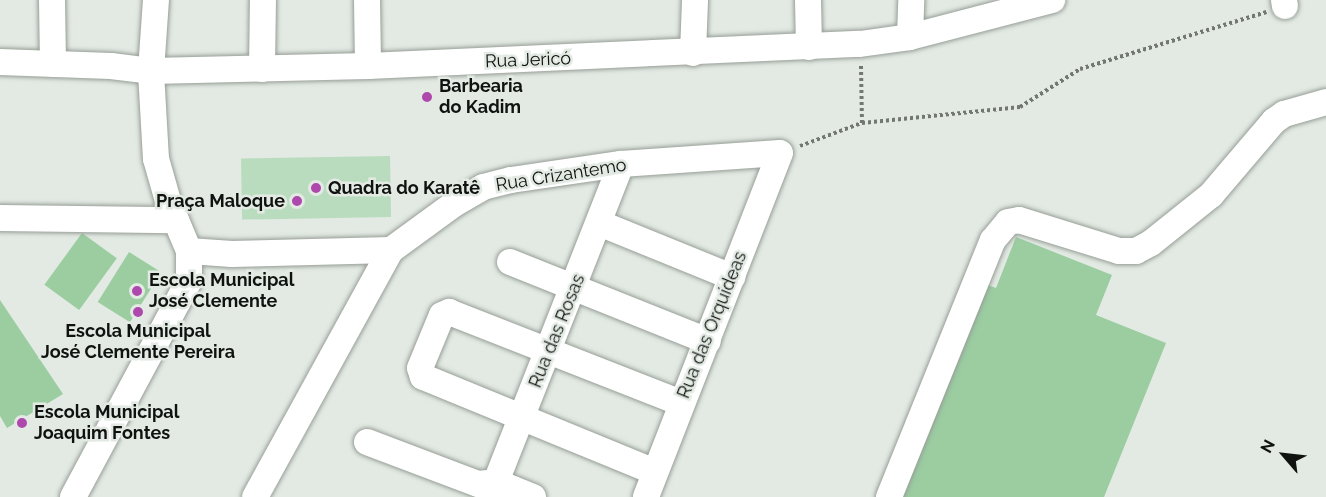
<!DOCTYPE html>
<meta charset="utf-8">
<style>
body{margin:0}
#map{position:relative;width:1326px;height:497px;overflow:hidden;background:#e2eae3;font-family:Raleway,sans-serif}
div>[style]{position:absolute}
.green>*{inset:0;background:#badcbe;transform-origin:0 0}
.building>*{inset:0;background:#9bcda1;transform-origin:0 0}
.path>*{height:4px;margin-top:-2px;transform-origin:0;background:repeating-linear-gradient(90deg,#727772 0 3px,transparent 0 6px)}
.roads{filter:drop-shadow(0 0 2px #979e97) drop-shadow(0 0 2px #979e97)}
.minor>*{height:26px;margin:-13px;padding:0 13px;transform-origin:13px;border-radius:13px;background:#fff}
.dots>*{width:16px;height:16px;translate:-50% -50%;box-sizing:border-box;border:3px solid #e2eae3;border-radius:50%}
span{translate:-50% -50%;white-space:nowrap;text-align:center;line-height:1.15;-webkit-text-stroke:5px #e2eae3;paint-order:stroke}
.street-label{font-size:18px;color:#101210}
.poi-label{font-size:18px;color:#101210;font-weight:700}
.left{translate:0 -50%;text-align:left}
.right{translate:-100% -50%;text-align:right}
.north{position:absolute;left:1254px;top:425px;width:60px;height:60px;-webkit-text-stroke:4px #e2eae3;paint-order:stroke;rotate:298deg;font-size:16px;font-weight:700;line-height:24px;text-align:center;color:#101210}
.north::after{content:'';display:block;margin:auto;width:21px;height:27px;background:#101210;clip-path:polygon(50% 0,100% 100%,50% 72%,0 100%)}
</style>
<div id="map">
<div class="green">
<i style="left:390px;top:156px;width:61px;height:149px;rotate:89deg"></i>
</div>
<div class="building">
<i style="left:82px;top:233px;width:43px;height:64px;rotate:36deg"></i>
<i style="clip-path:polygon(1016px 237px,1112px 275px,1096px 315px,1166px 343px,1104px 497px,903px 497px,988px 285px,996px 288px)"></i>
<i style="left:129px;top:252px;width:38px;height:59px;rotate:32deg"></i>
<i style="clip-path:polygon(0 300px,63px 394px,7px 428px,0 416px)"></i>
</div>
<div class="path">
<i style="left:861px;top:66px;width:57px;rotate:89deg"></i>
<i style="left:800px;top:146px;width:66px;rotate:-20.4deg"></i>
<i style="left:862px;top:123px;width:159px;rotate:-5.8deg"></i>
<i style="left:1020px;top:107px;width:71px;rotate:-32.3deg"></i>
<i style="left:1080px;top:69px;width:195px;rotate:-17deg"></i>
</div>
<div class="roads">
<div class="minor">
<i style="left:52px;top:0;width:64px;rotate:89.1deg"></i>
<i style="left:367px;top:0;width:66px;rotate:89.1deg"></i>
<i style="left:808px;top:0;width:47px;rotate:88.8deg"></i>
<i style="left:1284px;top:0;width:6px;rotate:81deg"></i>
<i style="left:910px;top:37px;width:37px;rotate:-88deg"></i>
<i style="left:693px;top:53px;width:53px;rotate:-87.8deg"></i>
<i style="left:0;top:62px;width:111px;rotate:2.1deg"></i>
<i style="left:111px;top:66px;width:40px;rotate:7.1deg"></i>
<i style="left:151px;top:71px;width:217px;rotate:-1.3deg"></i>
<i style="left:368px;top:66px;width:492px;rotate:-2.6deg"></i>
<i style="left:860px;top:44px;width:50px;rotate:-8deg"></i>
<i style="left:910px;top:37px;width:147px;rotate:-14.6deg"></i>
<i style="left:262px;top:69px;width:69px;rotate:-89.2deg"></i>
<i style="left:0;top:218px;width:176px;rotate:0.7deg"></i>
<i style="left:599px;top:223px;width:144px;rotate:22.1deg"></i>
<i style="left:189px;top:251px;width:43px;rotate:4deg"></i>
<i style="left:232px;top:254px;width:159px;rotate:-1.4deg"></i>
<i style="left:510px;top:262px;width:213px;rotate:21.8deg"></i>
<i style="left:367px;top:442px;width:119px;rotate:20.7deg"></i>
<i style="left:478px;top:484px;width:18px;rotate:-6deg"></i>
<i style="left:496px;top:482px;width:40px;rotate:22deg"></i>
<i style="left:655px;top:472px;width:251px;rotate:-157.7deg"></i>
<i style="left:423px;top:377px;width:9px;rotate:-108deg"></i>
<i style="left:420px;top:368px;width:57px;rotate:-67.5deg"></i>
<i style="left:442px;top:315px;width:8px;rotate:-23deg"></i>
<i style="left:449px;top:312px;width:249px;rotate:21.4deg"></i>
<i style="left:73px;top:497px;width:245px;rotate:-61.8deg"></i>
<i style="left:189px;top:281px;width:30px;rotate:-90deg"></i>
<i style="left:189px;top:251px;width:54px;rotate:-112.8deg"></i>
<i style="left:168px;top:201px;width:44px;rotate:-105.9deg"></i>
<i style="left:156px;top:159px;width:88px;rotate:-93.3deg"></i>
<i style="left:151px;top:71px;width:71px;rotate:-86deg"></i>
<i style="left:255px;top:497px;width:282px;rotate:-61.2deg"></i>
<i style="left:391px;top:250px;width:78px;rotate:-36.1deg"></i>
<i style="left:454px;top:204px;width:34px;rotate:-30deg"></i>
<i style="left:483px;top:187px;width:29px;rotate:-14deg"></i>
<i style="left:511px;top:180px;width:111px;rotate:-8.3deg"></i>
<i style="left:621px;top:164px;width:159px;rotate:-4deg"></i>
<i style="left:780px;top:153px;width:369px;rotate:111.3deg"></i>
<i style="left:490px;top:497px;width:358px;rotate:-68.5deg"></i>
<i style="left:889px;top:497px;width:277px;rotate:-68deg"></i>
<i style="left:993px;top:240px;width:23px;rotate:-50deg"></i>
<i style="left:1008px;top:222px;width:11px;rotate:-10deg"></i>
<i style="left:1019px;top:220px;width:105px;rotate:17.2deg"></i>
<i style="left:1119px;top:251px;width:17px"></i>
<i style="left:1136px;top:251px;width:17px;rotate:-28deg"></i>
<i style="left:1151px;top:243px;width:77px;rotate:-38.7deg"></i>
<i style="left:1211px;top:195px;width:97px;rotate:-49.6deg"></i>
<i style="left:1274px;top:121px;width:12px;rotate:-35deg"></i>
<i style="left:1284px;top:114px;width:44px;rotate:-15.9deg"></i>
</div>
</div>
<div class="dots">
<i style="left:427px;top:97px;background:#ae48ac"></i>
<i style="left:316px;top:188px;background:#ae48ac"></i>
<i style="left:297px;top:201px;background:#ae48ac"></i>
<i style="left:137px;top:291px;background:#ae48ac"></i>
<i style="left:138px;top:312px;background:#ae48ac"></i>
<i style="left:22px;top:423px;background:#ae48ac"></i>
</div>
<div class="street-label">
<span style="left:528px;top:60px;rotate:-2deg">Rua Jericó</span>
<span style="left:561px;top:175px;rotate:-9deg">Rua Crizantemo</span>
<span style="left:712px;top:325px;rotate:-68deg">Rua das Orquídeas</span>
<span style="left:557px;top:331px;rotate:-68deg">Rua das Rosas</span>
</div>
<div class="poi-label">
<span class="left" style="left:439px;top:97px">Barbearia<br>do Kadim</span>
<span class="left" style="left:328px;top:188px">Quadra do Karatê</span>
<span class="right" style="left:285px;top:201px">Praça Maloque</span>
<span class="left" style="left:149px;top:291px">Escola Municipal<br>José Clemente</span>
<span style="left:138px;top:342px">Escola Municipal<br>José Clemente Pereira</span>
<span class="left" style="left:34px;top:423px">Escola Municipal<br>Joaquim Fontes</span>
</div>
<div class="north">N</div>
</div>
